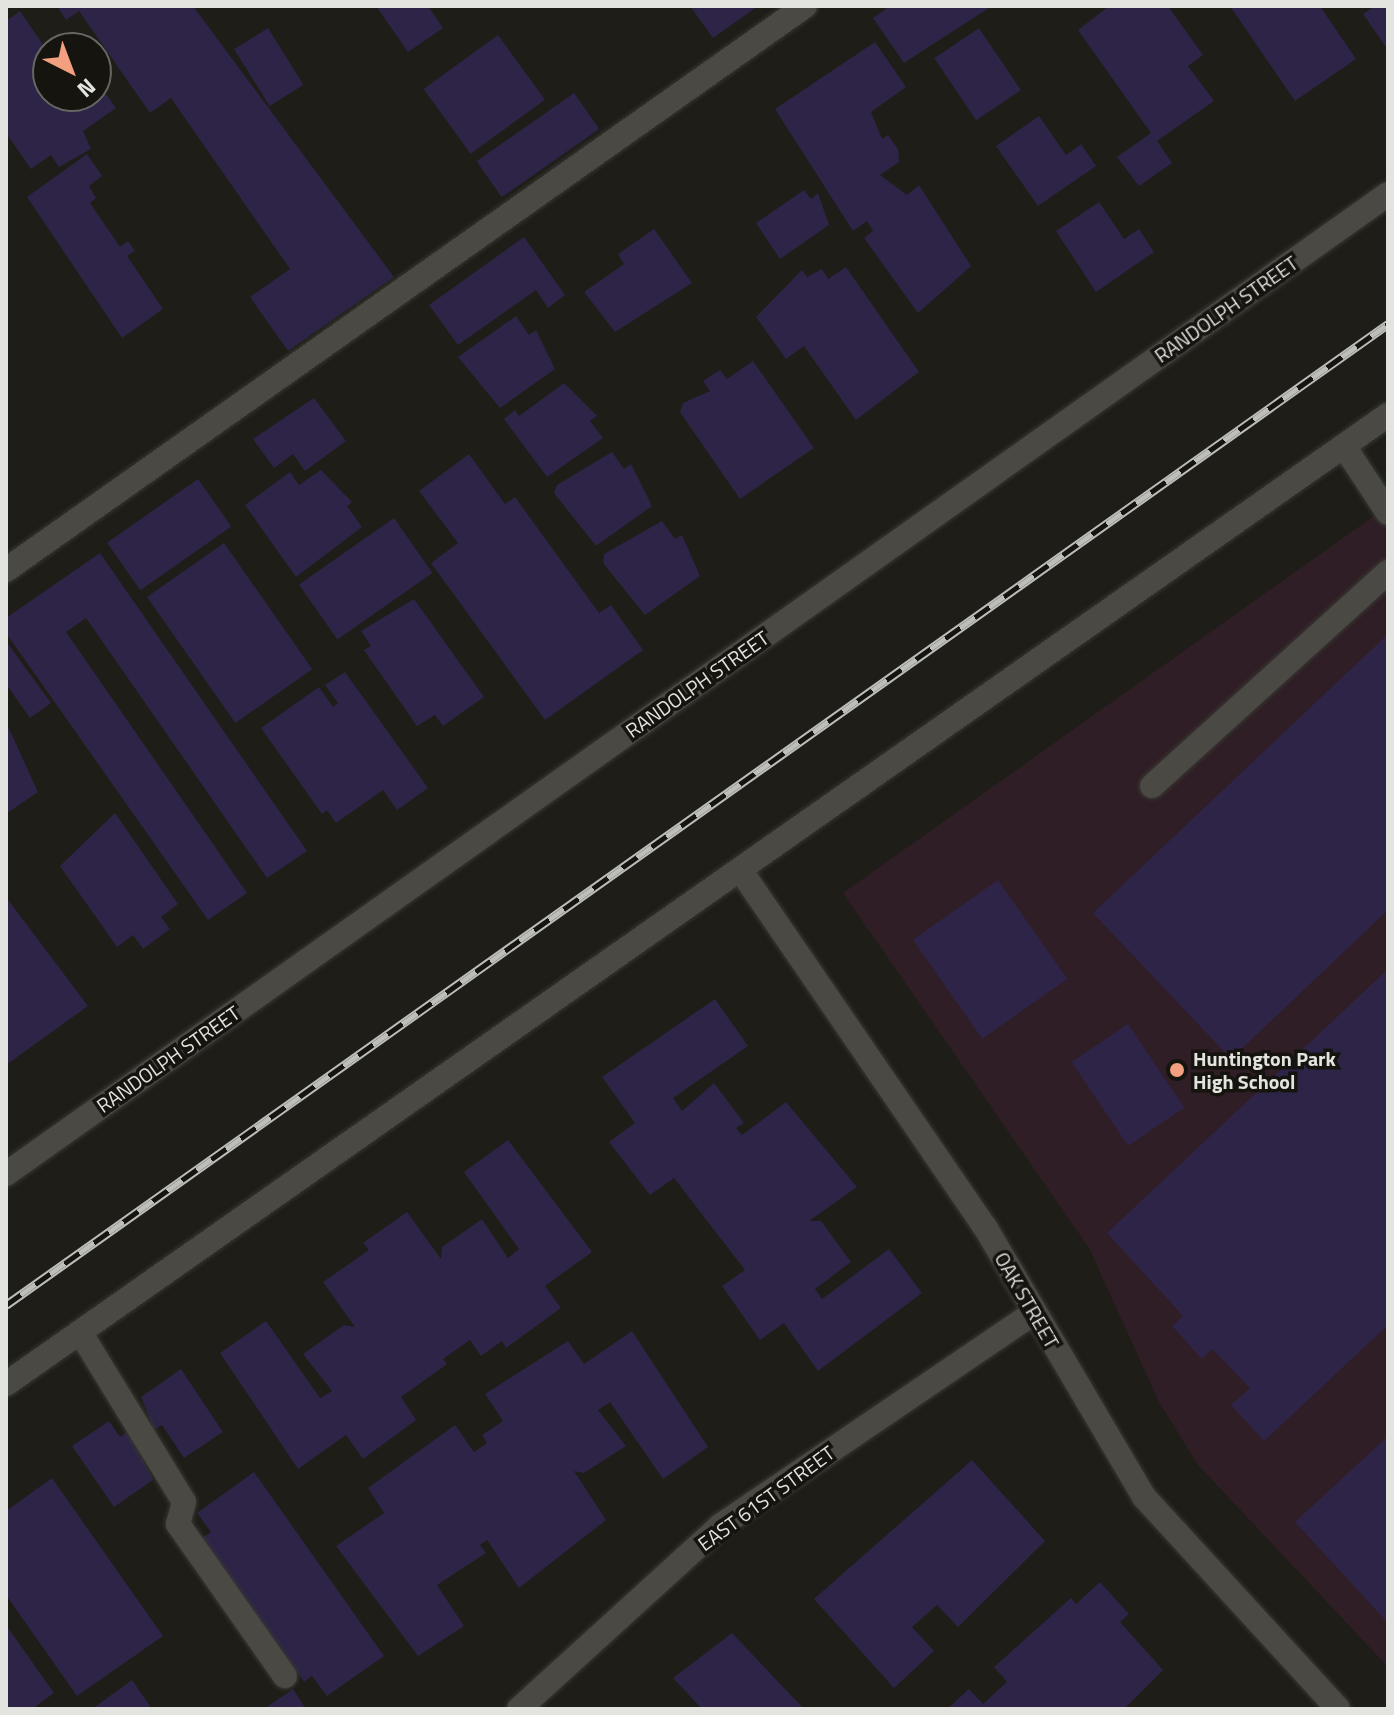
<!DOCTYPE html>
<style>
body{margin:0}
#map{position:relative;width:1394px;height:1715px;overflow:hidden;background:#1e1d17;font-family:"Titillium Web",sans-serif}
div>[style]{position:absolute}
.education>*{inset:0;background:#2f1e25}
.building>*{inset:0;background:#2e2447;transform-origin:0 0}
.roads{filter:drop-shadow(0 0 2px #383734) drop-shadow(0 0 2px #383734)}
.service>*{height:24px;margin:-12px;padding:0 12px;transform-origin:12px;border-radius:12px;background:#4a4943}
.minor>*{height:24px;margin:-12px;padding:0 12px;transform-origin:12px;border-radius:12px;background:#4a4943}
.tertiary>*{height:24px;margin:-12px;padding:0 12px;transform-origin:12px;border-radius:12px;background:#4a4943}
.rail>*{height:9px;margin-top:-4.5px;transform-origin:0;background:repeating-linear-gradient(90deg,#15140f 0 18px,#bdbdb9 0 36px);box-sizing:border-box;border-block:2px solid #bdbdb9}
.dots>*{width:22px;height:22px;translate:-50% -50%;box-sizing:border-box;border:4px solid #15140f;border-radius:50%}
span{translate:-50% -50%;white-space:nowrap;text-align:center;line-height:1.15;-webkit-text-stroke:7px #15140f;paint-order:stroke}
.street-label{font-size:20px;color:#e3e3df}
.poi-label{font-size:20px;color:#e3e3df;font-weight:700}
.left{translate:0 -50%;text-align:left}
.frame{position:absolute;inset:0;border:8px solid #e3e3df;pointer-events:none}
.north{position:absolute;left:32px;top:32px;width:80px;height:80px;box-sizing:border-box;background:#15140f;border:2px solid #676762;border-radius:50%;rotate:138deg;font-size:22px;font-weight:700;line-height:32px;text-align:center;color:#e3e3df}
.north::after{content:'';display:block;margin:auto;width:28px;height:36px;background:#f2a07f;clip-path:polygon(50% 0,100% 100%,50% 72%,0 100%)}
</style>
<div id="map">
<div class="education">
<i style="clip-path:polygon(1388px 506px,1388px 1667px,1198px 1465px,1159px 1402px,1089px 1248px,843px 893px)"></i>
</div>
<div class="building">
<i style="clip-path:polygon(57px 6px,193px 6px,394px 277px,288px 351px,250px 297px,290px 269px,171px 98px,150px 113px,79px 11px,66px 20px)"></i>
<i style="clip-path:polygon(376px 6px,428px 6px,443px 28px,408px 52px)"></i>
<i style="clip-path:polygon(690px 6px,758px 6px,713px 38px)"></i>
<i style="clip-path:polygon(890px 6px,992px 6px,904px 63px,873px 18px)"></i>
<i style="clip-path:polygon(1109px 6px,1168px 6px,1203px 55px,1188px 66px,1214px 101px,1157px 141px,1172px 163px,1139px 186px,1117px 157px,1151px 133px,1078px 30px)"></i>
<i style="clip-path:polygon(1230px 6px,1320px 6px,1356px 59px,1295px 101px)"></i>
<i style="clip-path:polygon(1375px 6px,1388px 6px,1388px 50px,1363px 14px)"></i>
<i style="clip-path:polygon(20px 11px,48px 52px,48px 96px,96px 96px,96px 80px,116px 108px,83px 131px,91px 149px,59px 167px,51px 155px,31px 169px,6px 133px,6px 21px)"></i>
<i style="left:268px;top:28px;width:67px;height:40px;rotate:58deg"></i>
<i style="left:979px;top:28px;width:75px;height:54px;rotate:56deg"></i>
<i style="left:498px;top:35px;width:80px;height:92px;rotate:54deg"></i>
<i style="clip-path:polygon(875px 42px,906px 87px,871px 112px,882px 139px,888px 135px,898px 149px,899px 162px,880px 175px,907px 195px,919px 185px,971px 266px,918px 313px,864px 238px,873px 231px,867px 221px,853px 231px,775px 109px)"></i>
<i style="left:574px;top:93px;width:44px;height:119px;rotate:55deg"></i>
<i style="clip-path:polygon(1039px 116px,1066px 155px,1081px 144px,1096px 166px,1038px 206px,996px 146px)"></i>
<i style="clip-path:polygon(87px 154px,102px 176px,89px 186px,96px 198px,90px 203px,120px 247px,128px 241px,135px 251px,127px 256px,163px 309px,122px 338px,27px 197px)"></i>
<i style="clip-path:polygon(804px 190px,811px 199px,818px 193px,829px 225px,780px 259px,756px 223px)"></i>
<i style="clip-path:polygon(1099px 202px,1124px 239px,1139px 229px,1154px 252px,1096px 292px,1056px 231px)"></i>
<i style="clip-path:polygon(654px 229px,692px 283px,615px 332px,584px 292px,624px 264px,618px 254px)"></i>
<i style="clip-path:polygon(524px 237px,565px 295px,548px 308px,536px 290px,458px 345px,429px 305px)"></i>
<i style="clip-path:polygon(846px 267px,919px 372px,856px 420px,804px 346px,786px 359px,756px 317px,802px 270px,807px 277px,822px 269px,828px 279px)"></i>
<i style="clip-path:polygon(516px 316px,529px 335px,536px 330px,555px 369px,500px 408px,458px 357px)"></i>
<i style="clip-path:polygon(753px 361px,814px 448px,740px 499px,680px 412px,683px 403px,710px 391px,703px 381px,720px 370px,727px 379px)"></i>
<i style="clip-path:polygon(564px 383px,597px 416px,590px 421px,603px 438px,547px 477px,504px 419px,515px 410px,519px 416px)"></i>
<i style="clip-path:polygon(314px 398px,346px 441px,305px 471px,293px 454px,274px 468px,253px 439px)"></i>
<i style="clip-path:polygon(612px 452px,624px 469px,631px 464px,652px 506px,596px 546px,554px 493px,557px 485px)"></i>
<i style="clip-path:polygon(469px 454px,505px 504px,515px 497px,599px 613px,611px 605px,643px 650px,545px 720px,431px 563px,458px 543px,419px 491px)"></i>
<i style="clip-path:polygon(321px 470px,352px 502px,347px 506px,362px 527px,296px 577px,245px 505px,290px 472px,299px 485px)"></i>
<i style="left:198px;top:479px;width:58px;height:111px;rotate:55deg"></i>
<i style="left:394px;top:518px;width:67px;height:116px;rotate:55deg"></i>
<i style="clip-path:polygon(662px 521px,675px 539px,682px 535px,700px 576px,645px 615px,603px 563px,604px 554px)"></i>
<i style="left:224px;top:543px;width:154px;height:94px;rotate:55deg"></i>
<i style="clip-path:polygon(100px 553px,307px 851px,267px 878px,86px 618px,66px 632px,247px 893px,208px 920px,6px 633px,6px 618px)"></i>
<i style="clip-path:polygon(414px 599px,484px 697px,443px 726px,435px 715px,417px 726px,364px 650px,371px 646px,361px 631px)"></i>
<i style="clip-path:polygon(1388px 634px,1388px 910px,1231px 1059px,1093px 913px)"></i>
<i style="clip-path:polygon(6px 641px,51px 703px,30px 718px,6px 684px)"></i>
<i style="clip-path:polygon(345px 672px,428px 788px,397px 810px,383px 790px,336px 823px,327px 810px,322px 814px,261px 728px,319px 687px,333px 707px,338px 703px,325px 685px)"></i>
<i style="clip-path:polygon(6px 722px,38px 792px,6px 814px)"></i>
<i style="clip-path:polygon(115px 813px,178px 904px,161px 917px,170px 929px,143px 949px,133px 935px,117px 947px,60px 866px)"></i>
<i style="left:998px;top:880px;width:121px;height:104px;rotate:55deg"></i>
<i style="clip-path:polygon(6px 897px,88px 1006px,6px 1065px)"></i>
<i style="clip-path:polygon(1388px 969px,1388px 1325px,1264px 1441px,1231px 1405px,1250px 1388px,1212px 1349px,1202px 1359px,1172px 1326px,1183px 1316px,1107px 1233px)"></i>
<i style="clip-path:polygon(715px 999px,748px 1046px,673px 1098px,682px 1111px,714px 1083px,744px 1123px,736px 1128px,742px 1135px,786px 1102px,857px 1187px,809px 1221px,821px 1221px,851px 1262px,815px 1289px,822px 1299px,889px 1249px,922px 1293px,818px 1371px,784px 1323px,760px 1340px,722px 1286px,745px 1270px,674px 1178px,650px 1195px,609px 1142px,635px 1123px,602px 1077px)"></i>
<i style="left:1128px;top:1024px;width:101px;height:68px;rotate:56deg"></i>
<i style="clip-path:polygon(508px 1140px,592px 1252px,545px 1286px,561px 1308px,506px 1348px,502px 1341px,481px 1356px,470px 1340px,443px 1359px,447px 1364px,401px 1397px,416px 1420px,363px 1459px,346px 1435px,298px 1469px,220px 1353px,266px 1321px,320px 1398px,332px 1391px,303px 1354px,344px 1325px,355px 1327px,323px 1282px,369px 1250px,363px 1243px,407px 1212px,441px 1259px,442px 1247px,482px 1219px,508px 1258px,519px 1249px,464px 1172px)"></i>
<i style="clip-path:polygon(632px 1331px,708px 1447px,663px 1479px,610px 1402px,598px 1410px,626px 1446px,584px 1473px,574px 1471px,606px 1520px,519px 1588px,487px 1540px,480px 1545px,486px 1553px,437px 1585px,464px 1626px,418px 1656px,336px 1546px,384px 1513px,368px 1488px,455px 1425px,474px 1452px,487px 1443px,482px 1435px,503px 1421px,485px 1394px,568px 1341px,584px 1364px)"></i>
<i style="clip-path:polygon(181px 1369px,223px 1432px,184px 1458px,162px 1425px,154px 1430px,141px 1397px)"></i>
<i style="clip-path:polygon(109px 1421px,120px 1437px,128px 1431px,153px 1480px,114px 1507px,72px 1446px)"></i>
<i style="clip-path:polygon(1388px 1436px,1388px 1623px,1295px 1522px)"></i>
<i style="clip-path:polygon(972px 1460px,1045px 1541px,958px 1627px,937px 1605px,912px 1627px,934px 1651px,894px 1688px,814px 1599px)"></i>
<i style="clip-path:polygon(254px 1472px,384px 1656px,327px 1696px,312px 1676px,304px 1682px,202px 1538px,211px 1532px,197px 1513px)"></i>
<i style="clip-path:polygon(52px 1478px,163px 1636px,77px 1696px,6px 1595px,6px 1511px)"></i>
<i style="clip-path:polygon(1100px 1582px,1129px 1614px,1120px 1622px,1163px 1670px,1124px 1709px,947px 1709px,969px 1689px,983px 1704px,1007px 1682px,994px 1667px,1071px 1598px,1076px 1604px)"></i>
<i style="clip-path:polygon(6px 1625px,54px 1693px,32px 1709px,6px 1709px)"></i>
<i style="clip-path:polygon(732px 1633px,804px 1709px,702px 1709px,673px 1678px)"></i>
<i style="clip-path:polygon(132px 1680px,152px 1709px,92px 1709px)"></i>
<i style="clip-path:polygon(293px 1689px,306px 1709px,264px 1709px)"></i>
</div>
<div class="roads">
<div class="service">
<i style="left:1344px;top:446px;width:80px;rotate:56.7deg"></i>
<i style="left:6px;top:570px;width:978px;rotate:-35.22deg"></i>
<i style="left:1152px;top:786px;width:319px;rotate:-42.2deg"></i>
<i style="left:80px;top:1332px;width:199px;rotate:58.5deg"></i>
<i style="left:184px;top:1502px;width:23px;rotate:105deg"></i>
<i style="left:178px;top:1524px;width:186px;rotate:54.9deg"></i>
</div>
<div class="minor">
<i style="left:741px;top:871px;width:432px;rotate:55.6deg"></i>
<i style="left:985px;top:1227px;width:313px;rotate:59.5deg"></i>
<i style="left:1144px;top:1497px;width:287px;rotate:47.5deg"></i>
<i style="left:519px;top:1709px;width:272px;rotate:-42.3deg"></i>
<i style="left:720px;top:1526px;width:379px;rotate:-34.2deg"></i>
</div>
<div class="tertiary">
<i style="left:6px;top:1174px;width:1694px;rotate:-35.34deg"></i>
<i style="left:6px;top:1384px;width:1688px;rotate:-35.04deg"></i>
</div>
</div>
<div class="rail">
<i style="left:6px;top:1305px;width:1695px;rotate:-35.37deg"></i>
</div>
<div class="dots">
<i style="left:1177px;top:1070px;background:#f2a07f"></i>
</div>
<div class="street-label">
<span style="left:1226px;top:309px;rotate:-35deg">RANDOLPH STREET</span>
<span style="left:697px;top:684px;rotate:-35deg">RANDOLPH STREET</span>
<span style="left:168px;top:1059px;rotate:-35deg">RANDOLPH STREET</span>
<span style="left:1027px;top:1300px;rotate:60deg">OAK STREET</span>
<span style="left:766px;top:1498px;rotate:-36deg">EAST 61ST STREET</span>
</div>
<div class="poi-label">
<span class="left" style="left:1193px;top:1070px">Huntington Park<br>High School</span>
</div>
<div class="frame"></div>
<div class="north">N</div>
</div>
